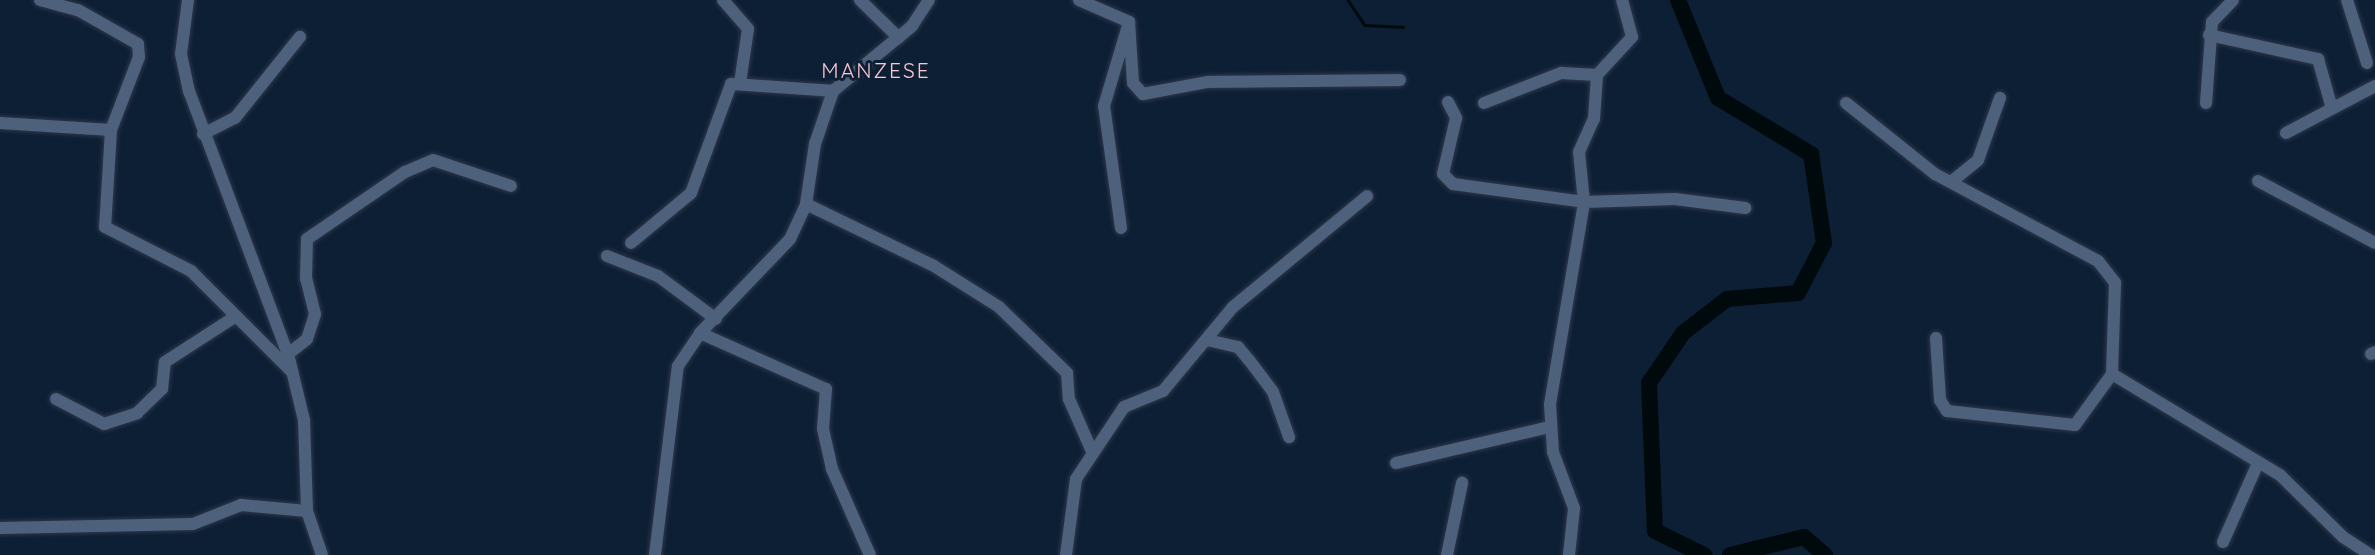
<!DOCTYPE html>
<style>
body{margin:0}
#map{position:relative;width:2375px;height:555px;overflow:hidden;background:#0d1f35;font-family:Quicksand,sans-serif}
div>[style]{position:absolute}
.stream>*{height:2.5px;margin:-1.25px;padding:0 1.25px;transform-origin:1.25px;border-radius:1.25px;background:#00090c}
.river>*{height:16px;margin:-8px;padding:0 8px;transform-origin:8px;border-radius:8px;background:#00090c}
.roads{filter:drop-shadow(0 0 2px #2e374a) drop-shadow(0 0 2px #2e374a)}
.minor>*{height:12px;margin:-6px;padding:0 6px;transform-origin:6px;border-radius:6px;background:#4e617c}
span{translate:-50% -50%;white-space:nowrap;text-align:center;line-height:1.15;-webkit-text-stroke:6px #0d1f35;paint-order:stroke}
.quarter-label{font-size:21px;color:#f9c5cf;letter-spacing:2px}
</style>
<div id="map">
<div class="stream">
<i style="left:1348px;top:0;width:30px;rotate:56deg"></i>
<i style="left:1365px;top:25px;width:38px;rotate:3deg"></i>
</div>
<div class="river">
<i style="left:1678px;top:0;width:106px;rotate:67.8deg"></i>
<i style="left:1718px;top:98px;width:109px;rotate:31.1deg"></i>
<i style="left:1811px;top:154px;width:90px;rotate:81.7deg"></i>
<i style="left:1824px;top:243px;width:56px;rotate:117.5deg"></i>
<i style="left:1798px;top:293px;width:71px;rotate:175.2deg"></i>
<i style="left:1727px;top:299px;width:56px;rotate:142.3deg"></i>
<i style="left:1683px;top:333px;width:60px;rotate:124.2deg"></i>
<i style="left:1649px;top:383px;width:148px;rotate:87.7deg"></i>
<i style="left:1655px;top:531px;width:55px;rotate:26.1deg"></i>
<i style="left:1730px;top:555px;width:76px;rotate:-13.7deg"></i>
<i style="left:1804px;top:537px;width:28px;rotate:41deg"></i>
</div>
<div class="roads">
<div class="minor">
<i style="left:40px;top:0;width:39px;rotate:15deg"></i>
<i style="left:78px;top:10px;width:69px;rotate:29.5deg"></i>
<i style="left:138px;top:44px;width:13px;rotate:86deg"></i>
<i style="left:139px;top:57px;width:78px;rotate:111deg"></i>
<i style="left:111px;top:130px;width:97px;rotate:93.5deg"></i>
<i style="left:105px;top:227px;width:97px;rotate:27.1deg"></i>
<i style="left:191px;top:271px;width:143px;rotate:45deg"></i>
<i style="left:188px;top:0;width:54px;rotate:97.4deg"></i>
<i style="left:181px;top:54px;width:38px;rotate:78deg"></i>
<i style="left:189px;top:91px;width:281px;rotate:69.4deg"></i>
<i style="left:288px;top:354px;width:68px;rotate:76.4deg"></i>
<i style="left:304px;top:420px;width:91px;rotate:88.1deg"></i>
<i style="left:307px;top:511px;width:46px;rotate:71.2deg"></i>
<i style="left:723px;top:0;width:38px;rotate:49deg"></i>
<i style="left:748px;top:29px;width:55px;rotate:98.4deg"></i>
<i style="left:860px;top:0;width:54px;rotate:44.3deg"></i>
<i style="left:1079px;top:0;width:55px;rotate:23.7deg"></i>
<i style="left:1129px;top:22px;width:61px;rotate:86.2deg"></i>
<i style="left:1133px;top:83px;width:15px;rotate:48deg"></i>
<i style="left:1143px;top:94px;width:66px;rotate:-10.5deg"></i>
<i style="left:1208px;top:82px;width:192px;rotate:-0.6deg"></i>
<i style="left:2347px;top:0;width:66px;rotate:72.4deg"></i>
<i style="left:2209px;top:35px;width:112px;rotate:12.4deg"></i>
<i style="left:2318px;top:59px;width:48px;rotate:74.2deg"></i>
<i style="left:1448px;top:102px;width:18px;rotate:63deg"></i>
<i style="left:1456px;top:118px;width:57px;rotate:103.1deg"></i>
<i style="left:1443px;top:174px;width:14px;rotate:45deg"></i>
<i style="left:1453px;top:184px;width:132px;rotate:7.8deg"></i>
<i style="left:1584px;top:202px;width:91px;rotate:-1.9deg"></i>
<i style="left:1675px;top:199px;width:71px;rotate:7.3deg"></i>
<i style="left:1484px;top:103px;width:83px;rotate:-21.3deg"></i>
<i style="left:1561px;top:73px;width:36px;rotate:3deg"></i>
<i style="left:1846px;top:103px;width:114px;rotate:38.6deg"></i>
<i style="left:1935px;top:174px;width:185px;rotate:28.1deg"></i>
<i style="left:2098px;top:261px;width:28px;rotate:52deg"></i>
<i style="left:2115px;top:283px;width:91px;rotate:91.9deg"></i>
<i style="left:2112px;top:374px;width:196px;rotate:31deg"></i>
<i style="left:2280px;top:475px;width:88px;rotate:44.5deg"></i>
<i style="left:2343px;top:537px;width:33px;rotate:33deg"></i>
<i style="left:2206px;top:103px;width:81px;rotate:-85.8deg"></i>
<i style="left:2212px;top:22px;width:30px;rotate:-46deg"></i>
<i style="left:0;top:123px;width:111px;rotate:3.6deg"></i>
<i style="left:2286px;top:133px;width:101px;rotate:-27.8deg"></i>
<i style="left:203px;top:134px;width:36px;rotate:-27deg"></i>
<i style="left:235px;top:118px;width:104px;rotate:-51.3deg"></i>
<i style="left:2258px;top:181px;width:132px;rotate:27.9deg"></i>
<i style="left:1951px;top:182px;width:35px;rotate:-39deg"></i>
<i style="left:1978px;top:160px;width:66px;rotate:-70.5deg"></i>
<i style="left:806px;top:204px;width:142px;rotate:25.8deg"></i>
<i style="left:934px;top:266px;width:77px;rotate:32.2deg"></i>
<i style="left:999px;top:307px;width:95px;rotate:44.1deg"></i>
<i style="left:1067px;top:373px;width:26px;rotate:86deg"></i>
<i style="left:1069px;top:399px;width:55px;rotate:66.3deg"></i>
<i style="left:1121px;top:228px;width:123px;rotate:-97.9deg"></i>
<i style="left:1104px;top:106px;width:88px;rotate:-73.4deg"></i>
<i style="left:631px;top:243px;width:78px;rotate:-39.8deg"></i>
<i style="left:691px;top:193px;width:116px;rotate:-69.8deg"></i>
<i style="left:731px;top:84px;width:102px;rotate:3.9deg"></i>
<i style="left:607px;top:256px;width:55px;rotate:21.4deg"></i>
<i style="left:658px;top:276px;width:72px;rotate:36.6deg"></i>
<i style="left:700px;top:333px;width:138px;rotate:24deg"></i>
<i style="left:826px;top:389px;width:40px;rotate:94.3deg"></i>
<i style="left:823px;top:429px;width:41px;rotate:77.3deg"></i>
<i style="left:832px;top:469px;width:94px;rotate:66.2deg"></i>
<i style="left:1936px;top:338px;width:62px;rotate:86.3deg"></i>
<i style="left:1940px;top:400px;width:13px;rotate:58deg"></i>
<i style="left:1947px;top:411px;width:129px;rotate:6.2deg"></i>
<i style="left:2075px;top:425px;width:63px;rotate:-54deg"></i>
<i style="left:1207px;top:340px;width:32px;rotate:13deg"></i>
<i style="left:1238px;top:347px;width:17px;rotate:50deg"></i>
<i style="left:1249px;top:360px;width:40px;rotate:53deg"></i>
<i style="left:1273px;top:392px;width:48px;rotate:70.4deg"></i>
<i style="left:288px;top:354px;width:24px;rotate:-38deg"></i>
<i style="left:307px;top:339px;width:26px;rotate:-72deg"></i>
<i style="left:315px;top:314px;width:36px;rotate:-104deg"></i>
<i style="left:306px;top:279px;width:40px;rotate:-88.6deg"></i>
<i style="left:307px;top:239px;width:119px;rotate:-34.4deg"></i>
<i style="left:405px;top:172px;width:30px;rotate:-23deg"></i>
<i style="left:433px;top:160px;width:82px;rotate:18.4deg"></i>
<i style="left:2371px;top:354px;width:4px;rotate:-27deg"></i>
<i style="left:56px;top:399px;width:54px;rotate:27.5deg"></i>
<i style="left:104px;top:424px;width:35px;rotate:-18deg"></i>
<i style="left:137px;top:413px;width:35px;rotate:-44deg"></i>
<i style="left:162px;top:389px;width:27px;rotate:-84deg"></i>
<i style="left:165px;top:362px;width:81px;rotate:-32.9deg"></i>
<i style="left:1396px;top:463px;width:157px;rotate:-13.2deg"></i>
<i style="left:0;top:528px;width:193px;rotate:-1.2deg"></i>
<i style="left:193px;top:524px;width:52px;rotate:-21.6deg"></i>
<i style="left:241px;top:505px;width:66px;rotate:5.2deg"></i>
<i style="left:2223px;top:542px;width:86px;rotate:-66.1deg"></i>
<i style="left:655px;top:555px;width:190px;rotate:-83.1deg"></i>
<i style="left:678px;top:366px;width:40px;rotate:-56deg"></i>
<i style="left:700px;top:333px;width:130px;rotate:-46.2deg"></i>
<i style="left:790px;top:239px;width:38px;rotate:-65deg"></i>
<i style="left:806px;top:204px;width:61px;rotate:-81.5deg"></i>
<i style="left:815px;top:144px;width:56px;rotate:-71.2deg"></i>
<i style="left:833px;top:91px;width:102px;rotate:-39.4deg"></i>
<i style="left:912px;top:26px;width:31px;rotate:-57deg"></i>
<i style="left:1066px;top:555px;width:77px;rotate:-82.5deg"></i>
<i style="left:1076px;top:479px;width:87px;rotate:-56.3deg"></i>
<i style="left:1124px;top:407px;width:42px;rotate:-22.3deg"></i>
<i style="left:1163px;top:391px;width:109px;rotate:-50.2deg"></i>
<i style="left:1233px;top:307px;width:174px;rotate:-39.6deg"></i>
<i style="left:1447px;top:555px;width:74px;rotate:-78.2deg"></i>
<i style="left:1569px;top:555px;width:47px;rotate:-83.9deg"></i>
<i style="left:1574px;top:508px;width:60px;rotate:-110.6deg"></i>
<i style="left:1553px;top:452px;width:48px;rotate:-93.6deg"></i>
<i style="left:1550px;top:404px;width:205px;rotate:-80.4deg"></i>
<i style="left:1584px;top:202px;width:50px;rotate:-95.7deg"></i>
<i style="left:1579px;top:152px;width:36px;rotate:-66deg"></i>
<i style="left:1594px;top:119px;width:44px;rotate:-86.1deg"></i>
<i style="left:1597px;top:75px;width:52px;rotate:-47.4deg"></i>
<i style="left:1632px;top:37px;width:38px;rotate:-105deg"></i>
</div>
</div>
<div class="quarter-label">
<span style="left:876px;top:70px">MANZESE</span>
</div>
</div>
